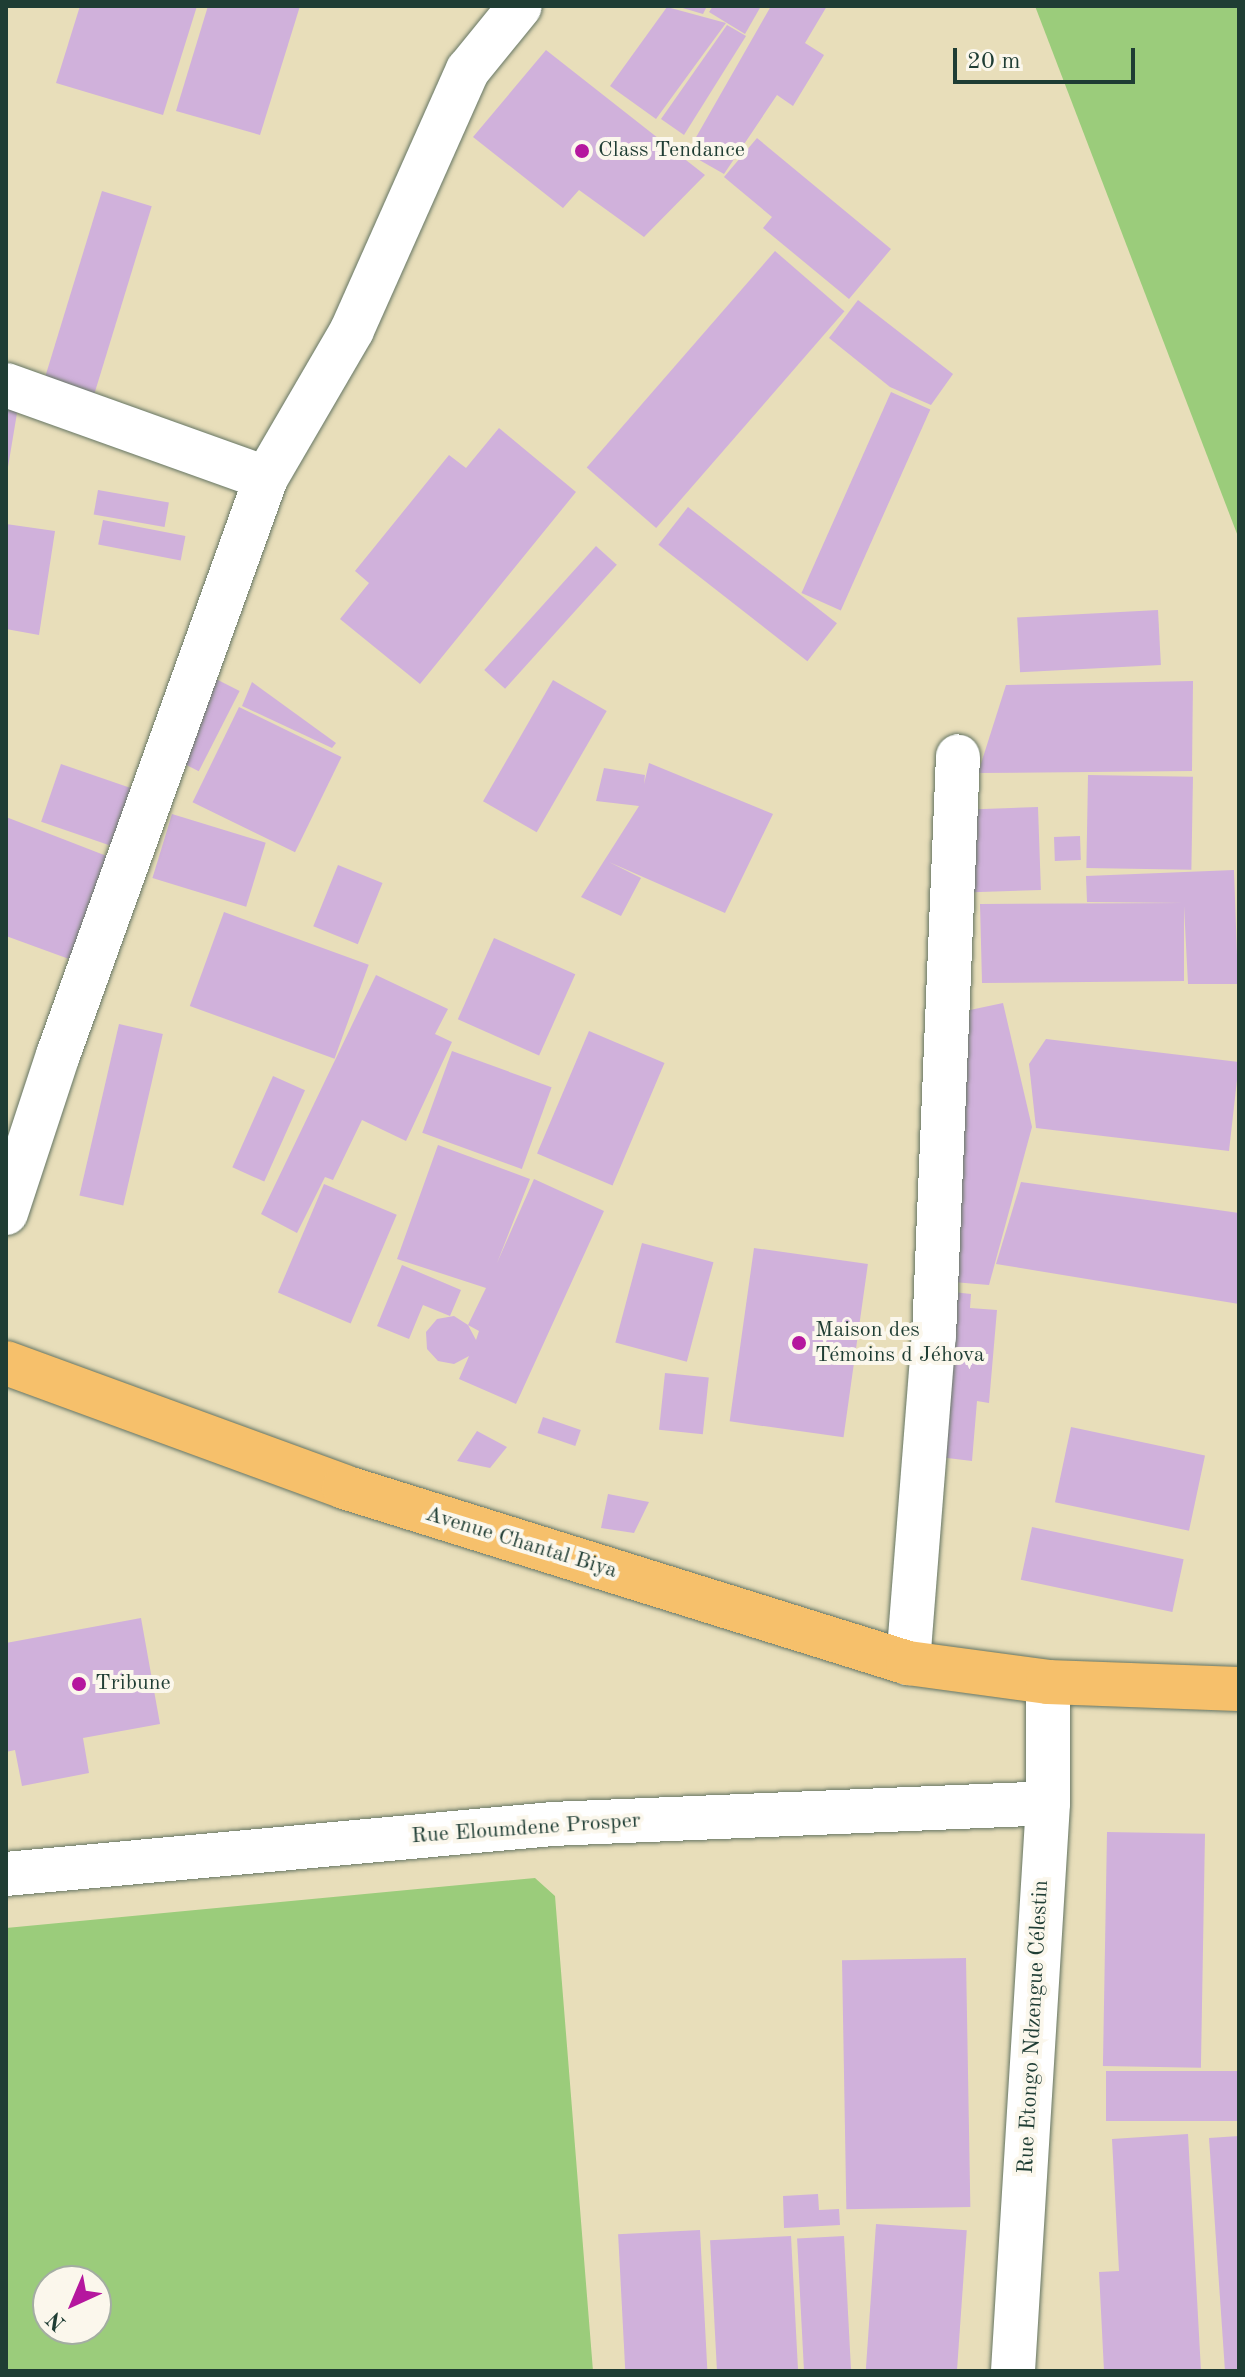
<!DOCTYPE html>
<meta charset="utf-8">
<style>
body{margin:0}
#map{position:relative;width:1245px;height:2377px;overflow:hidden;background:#e8deba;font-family:"Old Standard TT",serif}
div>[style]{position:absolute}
.green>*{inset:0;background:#9bcc7b}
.building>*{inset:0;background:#d0b1db;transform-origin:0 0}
.roads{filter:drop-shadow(0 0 2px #657563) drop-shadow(0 0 2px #657563)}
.minor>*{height:44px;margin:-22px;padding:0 22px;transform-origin:22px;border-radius:22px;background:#fff}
.major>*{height:44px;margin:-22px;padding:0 22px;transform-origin:22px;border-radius:22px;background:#f6c06b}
.dots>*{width:22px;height:22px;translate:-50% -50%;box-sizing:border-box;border:4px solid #fbf7ec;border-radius:50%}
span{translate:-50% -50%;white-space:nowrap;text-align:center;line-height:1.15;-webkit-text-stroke:8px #fbf7ec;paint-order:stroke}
.poi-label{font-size:22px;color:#1f3d34}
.left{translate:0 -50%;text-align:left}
.street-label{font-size:22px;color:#1f3d34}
.frame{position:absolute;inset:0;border:8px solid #1f3d34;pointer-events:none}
.north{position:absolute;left:32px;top:2265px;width:80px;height:80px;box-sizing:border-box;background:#fbf7ec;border:2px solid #a3ada2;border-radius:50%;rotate:224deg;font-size:22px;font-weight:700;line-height:32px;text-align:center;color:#1f3d34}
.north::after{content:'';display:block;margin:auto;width:28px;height:36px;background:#b5179e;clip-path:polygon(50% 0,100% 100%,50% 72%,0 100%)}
.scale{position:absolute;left:953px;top:48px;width:182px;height:36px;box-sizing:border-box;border:4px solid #1f3d34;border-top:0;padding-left:10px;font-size:24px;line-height:28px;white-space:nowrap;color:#1f3d34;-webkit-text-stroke:6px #fbf7ec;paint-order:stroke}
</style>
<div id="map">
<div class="green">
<i style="clip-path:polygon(1035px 6px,1239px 6px,1239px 539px)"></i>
<i style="clip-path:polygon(evenodd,535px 1878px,555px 1896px,593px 2371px,6px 2371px,6px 1928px,535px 1878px,48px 2281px,96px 2281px,96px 2329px,48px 2329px,48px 2281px)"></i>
</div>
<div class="building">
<i style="clip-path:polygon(80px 6px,197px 6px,163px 115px,56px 83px)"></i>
<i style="clip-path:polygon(208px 6px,300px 6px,260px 135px,176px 111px)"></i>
<i style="clip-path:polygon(676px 6px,707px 6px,703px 14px)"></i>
<i style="clip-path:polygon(713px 6px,761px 6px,745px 34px,709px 12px)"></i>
<i style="clip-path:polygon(771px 6px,827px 6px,805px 43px,824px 55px,793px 106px,777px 95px,724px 174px,687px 153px)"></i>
<i style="clip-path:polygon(667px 7px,726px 23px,656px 119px,610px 86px)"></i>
<i style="clip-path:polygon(727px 25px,746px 36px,684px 135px,661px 119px)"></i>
<i style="clip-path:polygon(546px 50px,705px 175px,644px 237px,579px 190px,563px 208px,473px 137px)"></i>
<i style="clip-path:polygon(757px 138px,891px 249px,849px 299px,763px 228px,772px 217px,724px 177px)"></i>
<i style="left:102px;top:191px;width:52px;height:200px;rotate:17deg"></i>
<i style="left:775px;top:251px;width:92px;height:287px;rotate:41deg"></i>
<i style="clip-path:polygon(858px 300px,953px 374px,931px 405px,890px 387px,829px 338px)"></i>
<i style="left:891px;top:392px;width:43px;height:220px;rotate:24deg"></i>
<i style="clip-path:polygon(6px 398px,19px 401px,8px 467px,6px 467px)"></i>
<i style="clip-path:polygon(499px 428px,576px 492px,420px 684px,340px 619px,369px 583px,355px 571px,449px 455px,466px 468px)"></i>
<i style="left:98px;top:490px;width:72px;height:25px;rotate:10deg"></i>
<i style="left:688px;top:507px;width:189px;height:48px;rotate:38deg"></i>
<i style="left:103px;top:520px;width:84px;height:25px;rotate:11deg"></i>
<i style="clip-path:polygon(6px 524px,55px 531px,39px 635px,6px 629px)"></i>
<i style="left:596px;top:546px;width:28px;height:167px;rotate:42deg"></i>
<i style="left:1158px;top:610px;width:55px;height:141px;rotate:87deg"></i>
<i style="left:212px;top:677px;width:31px;height:90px;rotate:27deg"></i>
<i style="left:553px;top:680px;width:62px;height:140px;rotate:30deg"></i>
<i style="clip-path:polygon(1193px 681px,1192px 771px,978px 773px,1006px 685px)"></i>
<i style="clip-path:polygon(252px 682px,336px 743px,332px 748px,242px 706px)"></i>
<i style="left:239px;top:707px;width:114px;height:106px;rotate:26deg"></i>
<i style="clip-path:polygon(649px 763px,773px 814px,725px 913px,609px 862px,641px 878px,621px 916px,581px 897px,639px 806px,596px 801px,604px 768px,645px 775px,644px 784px)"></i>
<i style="left:61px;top:764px;width:76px;height:61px;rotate:19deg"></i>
<i style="left:1088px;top:775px;width:105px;height:93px;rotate:1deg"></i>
<i style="left:1038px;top:807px;width:83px;height:76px;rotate:88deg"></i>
<i style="left:172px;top:814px;width:98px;height:67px;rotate:17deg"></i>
<i style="clip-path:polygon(6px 817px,117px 860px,80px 963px,6px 936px)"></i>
<i style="left:1080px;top:836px;width:24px;height:26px;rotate:88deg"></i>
<i style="left:338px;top:865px;width:48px;height:66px;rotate:22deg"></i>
<i style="clip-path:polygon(1234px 870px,1238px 984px,1188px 984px,1184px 906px,1184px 981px,982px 983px,980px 904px,1184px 903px,1087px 902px,1086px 876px)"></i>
<i style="left:224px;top:912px;width:154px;height:100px;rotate:20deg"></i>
<i style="left:494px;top:938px;width:89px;height:89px;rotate:24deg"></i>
<i style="clip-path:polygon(376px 975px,448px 1009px,435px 1034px,452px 1042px,406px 1141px,362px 1120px,333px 1180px,325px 1177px,297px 1233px,261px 1214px)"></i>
<i style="clip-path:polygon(1003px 1003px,1032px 1127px,989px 1285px,941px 1281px,970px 1010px)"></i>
<i style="left:119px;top:1024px;width:45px;height:176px;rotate:13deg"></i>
<i style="left:589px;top:1031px;width:82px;height:133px;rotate:23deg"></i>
<i style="clip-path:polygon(1046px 1039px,1239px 1062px,1229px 1151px,1036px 1128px,1029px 1064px)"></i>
<i style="left:452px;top:1051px;width:106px;height:87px;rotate:20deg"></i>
<i style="left:273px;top:1076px;width:35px;height:100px;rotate:24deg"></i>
<i style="clip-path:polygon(438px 1145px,530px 1179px,497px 1263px,534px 1179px,604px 1211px,516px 1404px,459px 1379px,469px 1356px,454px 1364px,438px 1361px,427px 1349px,426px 1332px,437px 1319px,454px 1316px,468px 1325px,476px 1340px,479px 1331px,468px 1325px,486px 1288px,397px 1259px)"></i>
<i style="clip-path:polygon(1021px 1182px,1239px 1213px,1239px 1304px,996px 1264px)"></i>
<i style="left:324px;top:1184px;width:79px;height:118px;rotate:23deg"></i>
<i style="left:642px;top:1243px;width:74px;height:103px;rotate:15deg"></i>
<i style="left:754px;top:1248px;width:115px;height:175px;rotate:8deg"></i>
<i style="clip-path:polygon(402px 1265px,461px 1290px,450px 1316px,423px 1305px,409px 1339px,377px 1326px)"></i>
<i style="clip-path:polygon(953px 1292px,971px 1294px,970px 1308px,997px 1310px,989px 1403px,977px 1401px,972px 1461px,939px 1457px)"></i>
<i style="left:665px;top:1373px;width:44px;height:57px;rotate:6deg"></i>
<i style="left:543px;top:1417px;width:40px;height:17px;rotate:19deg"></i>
<i style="left:1071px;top:1427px;width:137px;height:77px;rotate:12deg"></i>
<i style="clip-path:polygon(477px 1431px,507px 1447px,490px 1468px,457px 1461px)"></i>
<i style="clip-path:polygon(608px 1494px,649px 1502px,634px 1533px,601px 1528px)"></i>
<i style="left:1032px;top:1527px;width:155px;height:54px;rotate:12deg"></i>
<i style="clip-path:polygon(141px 1618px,160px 1724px,83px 1738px,89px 1773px,22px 1786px,15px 1750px,6px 1752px,6px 1643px)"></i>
<i style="left:1107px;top:1832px;width:98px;height:234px;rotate:1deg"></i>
<i style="left:966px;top:1958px;width:249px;height:124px;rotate:89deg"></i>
<i style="left:1239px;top:2071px;width:50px;height:133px;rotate:90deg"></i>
<i style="clip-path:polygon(1188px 2134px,1201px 2371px,1104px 2371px,1099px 2272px,1119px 2271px,1112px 2139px)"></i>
<i style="clip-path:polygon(1239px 2136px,1239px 2371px,1225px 2371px,1209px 2138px)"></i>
<i style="clip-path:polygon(818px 2194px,819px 2210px,839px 2209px,840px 2225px,784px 2228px,783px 2196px)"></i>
<i style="left:876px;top:2224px;width:91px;height:147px;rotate:4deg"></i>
<i style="left:700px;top:2230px;width:141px;height:82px;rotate:87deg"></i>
<i style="left:791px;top:2236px;width:135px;height:81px;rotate:87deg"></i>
<i style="left:844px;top:2236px;width:135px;height:47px;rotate:87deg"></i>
</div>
<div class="roads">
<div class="minor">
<i style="left:6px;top:385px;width:276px;rotate:19.7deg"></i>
<i style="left:6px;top:1213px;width:166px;rotate:-71.8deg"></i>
<i style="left:58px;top:1055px;width:613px;rotate:-70.18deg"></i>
<i style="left:266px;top:478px;width:171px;rotate:-59.8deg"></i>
<i style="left:352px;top:330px;width:285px;rotate:-66deg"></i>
<i style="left:468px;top:70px;width:82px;rotate:-50.9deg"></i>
<i style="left:908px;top:1663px;width:328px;rotate:-85.5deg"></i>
<i style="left:934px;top:1336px;width:580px;rotate:-87.63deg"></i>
<i style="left:6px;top:1874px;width:548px;rotate:-5.23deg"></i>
<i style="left:552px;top:1824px;width:496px;rotate:-2.4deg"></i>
<i style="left:1013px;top:2371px;width:569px;rotate:-86.47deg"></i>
<i style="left:1048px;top:1803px;width:121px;rotate:-90deg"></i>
</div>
<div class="major">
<i style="left:6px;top:1363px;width:360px;rotate:20.1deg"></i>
<i style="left:344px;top:1487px;width:591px;rotate:17.33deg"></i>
<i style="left:908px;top:1663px;width:141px;rotate:7.7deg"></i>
<i style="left:1048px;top:1682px;width:191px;rotate:2.1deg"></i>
</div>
</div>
<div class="dots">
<i style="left:582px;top:151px;background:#b5179e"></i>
<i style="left:799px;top:1343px;background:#b5179e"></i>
<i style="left:79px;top:1684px;background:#b5179e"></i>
</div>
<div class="poi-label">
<span class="left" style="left:598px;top:151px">Class Tendance</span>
<span class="left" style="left:815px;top:1343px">Maison des<br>Témoins d Jéhova</span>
<span class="left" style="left:95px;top:1684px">Tribune</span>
</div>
<div class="street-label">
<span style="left:521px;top:1543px;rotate:17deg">Avenue Chantal Biya</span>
<span style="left:526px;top:1829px;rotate:-4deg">Rue Eloumdene Prosper</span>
<span style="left:1034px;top:2027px;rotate:-87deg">Rue Etongo Ndzengue Célestin</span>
</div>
<div class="frame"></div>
<div class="north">N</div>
<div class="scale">20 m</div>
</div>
